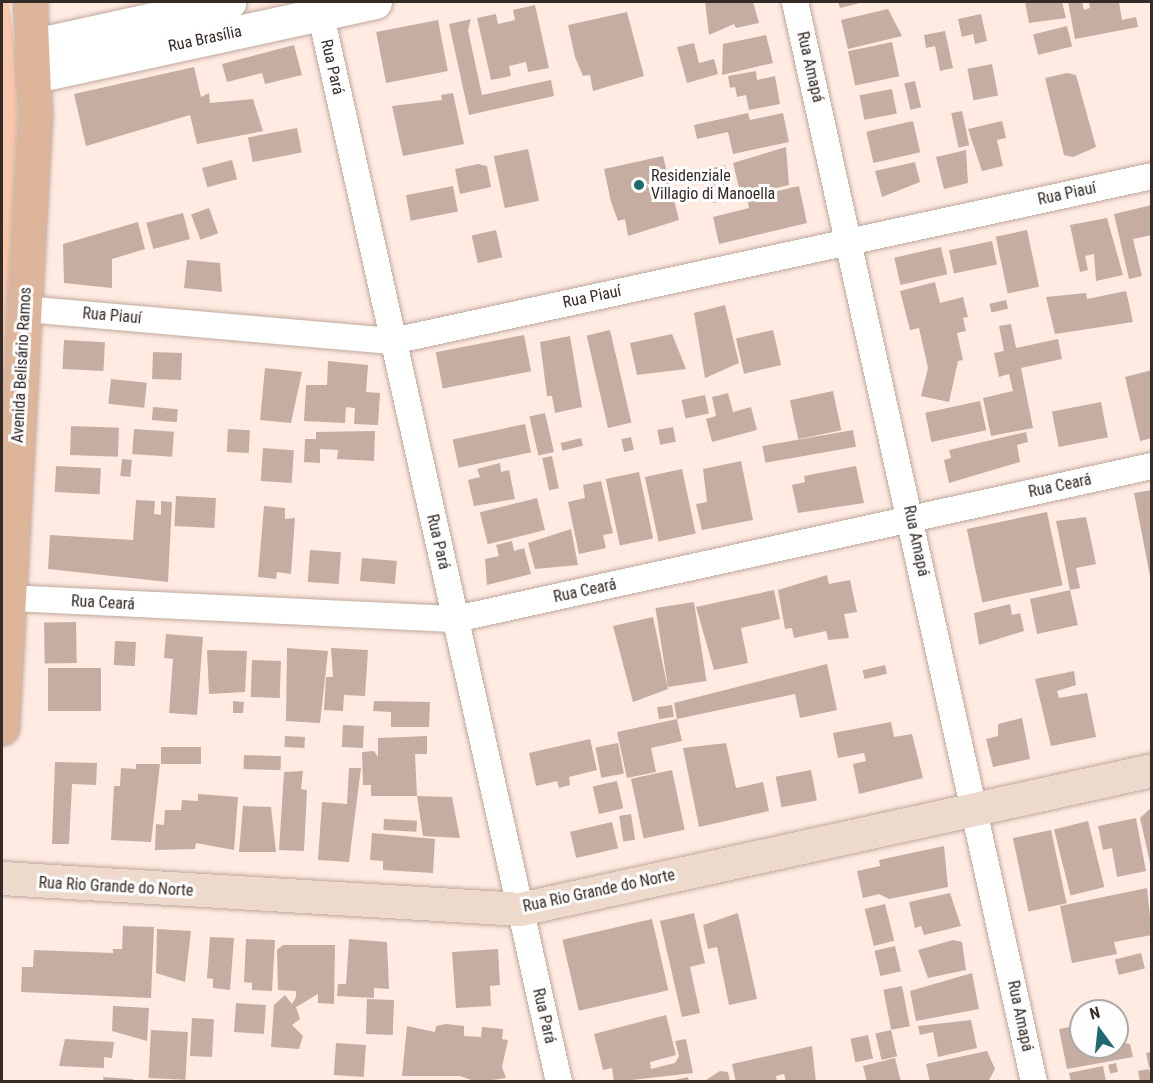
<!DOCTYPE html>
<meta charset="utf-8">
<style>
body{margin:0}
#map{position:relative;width:1153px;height:1083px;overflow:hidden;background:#ffebe1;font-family:"Roboto Condensed",sans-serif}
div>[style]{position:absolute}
.green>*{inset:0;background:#f8c8ac}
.building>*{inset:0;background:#c5aea1;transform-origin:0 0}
.roads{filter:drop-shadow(0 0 2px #bfa89c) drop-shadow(0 0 2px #bfa89c)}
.minor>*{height:26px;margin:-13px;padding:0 13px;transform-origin:13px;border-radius:13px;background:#fff}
.tertiary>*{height:33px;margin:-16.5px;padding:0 16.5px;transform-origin:16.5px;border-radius:16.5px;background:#fff}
.secondary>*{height:33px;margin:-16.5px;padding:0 16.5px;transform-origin:16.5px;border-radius:16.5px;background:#eedacd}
.primary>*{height:33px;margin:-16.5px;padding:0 16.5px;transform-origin:16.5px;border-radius:16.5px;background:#ddb59b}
.dots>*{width:16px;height:16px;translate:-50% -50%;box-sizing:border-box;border:3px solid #fdfdfd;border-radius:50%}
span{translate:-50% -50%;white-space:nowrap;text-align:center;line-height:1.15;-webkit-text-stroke:6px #fdfdfd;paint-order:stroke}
.street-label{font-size:16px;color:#342b26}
.poi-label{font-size:16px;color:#342b26}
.left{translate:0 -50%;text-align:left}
.frame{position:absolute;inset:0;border:3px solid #342b26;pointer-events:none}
.north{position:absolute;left:1069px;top:999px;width:60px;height:60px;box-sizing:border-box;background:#fdfdfd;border:2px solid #ada9a7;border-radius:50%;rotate:345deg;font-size:16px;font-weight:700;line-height:24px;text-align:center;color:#342b26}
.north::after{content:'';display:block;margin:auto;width:21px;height:27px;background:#1e6a70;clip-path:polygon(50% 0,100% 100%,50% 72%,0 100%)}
</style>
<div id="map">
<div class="green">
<i style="clip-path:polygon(2px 2px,9px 2px,16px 57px,17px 123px,2px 410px)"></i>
</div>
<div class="building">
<i style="clip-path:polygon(705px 2px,753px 2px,759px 23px,736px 28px,734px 24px,709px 35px)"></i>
<i style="clip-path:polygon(838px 2px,864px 2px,840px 8px)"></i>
<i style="clip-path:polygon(1025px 2px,1062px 2px,1066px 18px,1029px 23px)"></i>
<i style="clip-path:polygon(1068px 2px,1082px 2px,1084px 10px,1090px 8px,1089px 2px,1119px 2px,1122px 20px,1136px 17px,1138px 27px,1075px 39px)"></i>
<i style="clip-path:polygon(535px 5px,549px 68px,528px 72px,526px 62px,509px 66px,511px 76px,491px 80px,477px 18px,496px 14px,498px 24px,515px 20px,513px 10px)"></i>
<i style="clip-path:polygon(888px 9px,902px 36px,848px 49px,841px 20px)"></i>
<i style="clip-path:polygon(627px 12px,644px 76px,593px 91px,590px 75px,583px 76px,575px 57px,568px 25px)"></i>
<i style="clip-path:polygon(981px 14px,987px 41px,975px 44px,973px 34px,962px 37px,958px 19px)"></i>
<i style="clip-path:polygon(471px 19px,468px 30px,482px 95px,551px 80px,554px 96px,469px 115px,449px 24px)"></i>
<i style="left:438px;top:20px;width:52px;height:63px;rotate:79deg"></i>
<i style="left:1067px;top:26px;width:21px;height:35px;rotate:76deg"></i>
<i style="clip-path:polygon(945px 31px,953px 68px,940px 71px,935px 46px,926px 48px,924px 35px)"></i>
<i style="clip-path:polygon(766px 35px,773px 63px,722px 75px,723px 44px)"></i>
<i style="left:892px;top:42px;width:35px;height:45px;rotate:78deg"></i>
<i style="clip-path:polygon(694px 43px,699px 63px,714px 59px,718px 74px,687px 83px,677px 47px)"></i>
<i style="clip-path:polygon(294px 45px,302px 75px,265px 84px,262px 73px,227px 82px,222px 64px)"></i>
<i style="left:992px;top:64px;width:32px;height:25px;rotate:79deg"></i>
<i style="clip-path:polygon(194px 67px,201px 97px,209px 93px,210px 103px,253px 99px,263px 131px,197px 144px,190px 115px,86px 146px,74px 94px)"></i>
<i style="clip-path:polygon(756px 71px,757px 80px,775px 76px,780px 104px,749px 110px,746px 95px,737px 97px,735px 87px,730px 88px,728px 76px)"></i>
<i style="clip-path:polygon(1067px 73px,1076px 75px,1096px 147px,1073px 157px,1064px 155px,1045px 78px)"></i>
<i style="left:915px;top:81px;width:27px;height:11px;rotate:77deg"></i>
<i style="left:892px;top:89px;width:25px;height:33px;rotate:79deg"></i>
<i style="clip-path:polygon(453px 93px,464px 144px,403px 156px,392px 106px,442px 100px,441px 95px)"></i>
<i style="left:962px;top:111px;width:35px;height:11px;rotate:78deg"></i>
<i style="clip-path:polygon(748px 113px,750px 120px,783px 113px,789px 142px,733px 154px,728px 132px,697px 139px,694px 125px)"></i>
<i style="left:913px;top:121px;width:32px;height:48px;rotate:77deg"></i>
<i style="clip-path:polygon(1002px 121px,1006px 138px,997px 140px,1003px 166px,982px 171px,968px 129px)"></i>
<i style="left:297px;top:128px;width:25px;height:50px;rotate:79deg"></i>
<i style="clip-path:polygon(786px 147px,789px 185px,741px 196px,733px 163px)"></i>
<i style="left:528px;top:149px;width:53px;height:35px;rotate:78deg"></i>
<i style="clip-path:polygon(966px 150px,968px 183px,944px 189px,936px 157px)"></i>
<i style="clip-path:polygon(663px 156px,679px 220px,628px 236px,625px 219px,618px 221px,611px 202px,604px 169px)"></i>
<i style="left:232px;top:160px;width:20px;height:31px;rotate:75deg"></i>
<i style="clip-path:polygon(915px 162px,920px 182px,882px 197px,875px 171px)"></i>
<i style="clip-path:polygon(478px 164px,487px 166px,491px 187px,460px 194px,455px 169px)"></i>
<i style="left:725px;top:165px;width:34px;height:21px;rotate:76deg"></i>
<i style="left:453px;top:186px;width:26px;height:48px;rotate:79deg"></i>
<i style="clip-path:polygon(799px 186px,807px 223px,719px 244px,713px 217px,749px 208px,747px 198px)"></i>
<i style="clip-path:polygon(1152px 205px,1152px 235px,1133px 239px,1142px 276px,1129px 279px,1114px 214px)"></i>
<i style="left:209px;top:208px;width:27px;height:19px;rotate:70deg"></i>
<i style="left:183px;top:213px;width:27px;height:38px;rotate:75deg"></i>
<i style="clip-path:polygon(1107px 218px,1123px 275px,1096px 281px,1094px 254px,1085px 256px,1088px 270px,1080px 272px,1070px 225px)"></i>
<i style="clip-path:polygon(138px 222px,145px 249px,112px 259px,112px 288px,64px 283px,63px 244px)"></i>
<i style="left:496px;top:230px;width:28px;height:25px;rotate:77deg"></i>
<i style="left:1027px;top:230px;width:58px;height:32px;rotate:78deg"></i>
<i style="left:992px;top:241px;width:24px;height:44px;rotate:78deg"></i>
<i style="left:941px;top:247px;width:28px;height:48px;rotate:77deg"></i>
<i style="clip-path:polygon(187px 260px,220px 263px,222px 292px,184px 288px)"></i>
<i style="clip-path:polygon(935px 282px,940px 303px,963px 297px,968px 317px,963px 318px,966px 331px,957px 333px,963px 360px,958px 361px,949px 402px,921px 396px,928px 368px,919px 328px,910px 330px,900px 291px)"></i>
<i style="clip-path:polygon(1126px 291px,1133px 322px,1055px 334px,1046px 297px,1086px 293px,1087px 299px)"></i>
<i style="left:1006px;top:300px;width:9px;height:17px;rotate:77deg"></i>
<i style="clip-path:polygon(725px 305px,739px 363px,705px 378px,694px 313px)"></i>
<i style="clip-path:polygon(1011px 324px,1016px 348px,1058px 339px,1062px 359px,1021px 368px,1033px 428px,991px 436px,983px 398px,1013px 391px,1009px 374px,999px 377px,994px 353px,1004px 351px,999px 326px)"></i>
<i style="left:610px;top:330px;width:95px;height:24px;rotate:77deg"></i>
<i style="left:773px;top:330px;width:36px;height:38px;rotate:77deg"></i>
<i style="clip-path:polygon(672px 334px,686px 369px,637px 375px,630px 343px)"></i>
<i style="left:524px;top:335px;width:37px;height:90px;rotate:79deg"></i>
<i style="clip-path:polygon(570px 336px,582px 407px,555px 413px,552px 396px,547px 396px,540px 342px)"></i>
<i style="left:64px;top:340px;width:41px;height:29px;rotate:3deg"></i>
<i style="left:153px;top:352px;width:29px;height:27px;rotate:2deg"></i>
<i style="clip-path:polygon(328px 361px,368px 365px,366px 392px,380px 393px,378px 425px,354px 424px,355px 408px,346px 407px,345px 423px,304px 421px,306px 385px,327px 385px)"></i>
<i style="clip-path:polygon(265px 368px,302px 372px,291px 423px,260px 420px)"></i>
<i style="clip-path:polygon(1152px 370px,1152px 438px,1140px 441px,1125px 377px)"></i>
<i style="left:111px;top:379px;width:36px;height:25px;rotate:6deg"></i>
<i style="left:833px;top:391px;width:40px;height:44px;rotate:78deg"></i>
<i style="clip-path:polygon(728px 393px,733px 412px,751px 407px,757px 430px,712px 442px,706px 419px,716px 416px,712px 397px)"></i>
<i style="left:705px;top:395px;width:19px;height:24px;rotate:78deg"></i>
<i style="left:980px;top:401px;width:30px;height:56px;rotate:78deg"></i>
<i style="left:1101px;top:402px;width:36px;height:50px;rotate:79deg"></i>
<i style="left:153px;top:407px;width:25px;height:13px;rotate:5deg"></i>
<i style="left:545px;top:413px;width:40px;height:16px;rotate:77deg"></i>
<i style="left:525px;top:424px;width:29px;height:74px;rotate:78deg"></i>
<i style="left:71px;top:426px;width:48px;height:29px;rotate:2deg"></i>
<i style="left:673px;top:427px;width:15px;height:16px;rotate:79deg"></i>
<i style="left:134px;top:429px;width:40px;height:25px;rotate:4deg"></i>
<i style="left:228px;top:429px;width:22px;height:23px;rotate:3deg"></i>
<i style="left:853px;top:430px;width:17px;height:92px;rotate:80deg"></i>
<i style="clip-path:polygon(375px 431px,374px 461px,337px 459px,338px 450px,320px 449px,320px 463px,304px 462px,305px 439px,316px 439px,316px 432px)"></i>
<i style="clip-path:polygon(1026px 432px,1028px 442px,1017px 445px,1020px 462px,949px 483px,944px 460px,951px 458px,949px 450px)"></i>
<i style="left:631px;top:437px;width:13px;height:10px;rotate:77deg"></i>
<i style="left:581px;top:438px;width:8px;height:21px;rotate:76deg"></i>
<i style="left:263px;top:448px;width:31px;height:33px;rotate:4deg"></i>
<i style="left:552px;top:456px;width:33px;height:10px;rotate:78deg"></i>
<i style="left:122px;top:459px;width:10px;height:17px;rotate:6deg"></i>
<i style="clip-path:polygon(741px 461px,753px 520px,702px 530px,696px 504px,707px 502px,703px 469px)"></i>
<i style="clip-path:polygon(500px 463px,501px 472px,509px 470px,515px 499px,474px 506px,468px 480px,480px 477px,477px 469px)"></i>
<i style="left:56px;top:466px;width:45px;height:26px;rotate:3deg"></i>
<i style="clip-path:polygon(856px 466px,864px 503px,798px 513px,792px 485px,805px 482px,804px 476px)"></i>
<i style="left:682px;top:469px;width:66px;height:38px;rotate:78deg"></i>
<i style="left:639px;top:472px;width:68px;height:34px;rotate:78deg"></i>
<i style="clip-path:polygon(601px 481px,613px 533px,603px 535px,606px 548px,579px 554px,568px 502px,585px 498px,583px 485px)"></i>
<i style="clip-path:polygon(1152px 490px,1152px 576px,1150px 576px,1134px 493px)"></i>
<i style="left:176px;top:496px;width:40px;height:30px;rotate:3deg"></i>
<i style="left:537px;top:498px;width:33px;height:59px;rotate:76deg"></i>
<i style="clip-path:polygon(136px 500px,155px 501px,154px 514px,161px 515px,161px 501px,172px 502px,168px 582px,48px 569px,50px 535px,133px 540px)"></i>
<i style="clip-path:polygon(264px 506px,285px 508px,285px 519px,295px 518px,291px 574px,277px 572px,276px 579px,258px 577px)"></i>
<i style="left:1047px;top:512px;width:75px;height:82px;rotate:78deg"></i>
<i style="clip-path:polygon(1086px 517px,1096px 564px,1076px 568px,1080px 588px,1070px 590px,1078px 625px,1037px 634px,1030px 599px,1070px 590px,1056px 521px)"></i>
<i style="clip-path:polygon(571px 529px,578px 565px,535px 569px,528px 543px)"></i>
<i style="clip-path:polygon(512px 541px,514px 551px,524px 548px,531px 574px,487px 585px,485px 559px,499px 556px,496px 545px)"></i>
<i style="left:310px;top:550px;width:31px;height:32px;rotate:4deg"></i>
<i style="left:362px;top:558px;width:35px;height:23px;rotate:5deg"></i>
<i style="clip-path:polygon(827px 575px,829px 584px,850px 580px,857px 612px,844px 614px,849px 638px,828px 640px,826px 631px,794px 638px,792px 628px,785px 629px,778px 590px)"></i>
<i style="clip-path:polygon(774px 590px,780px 619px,741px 628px,748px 663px,714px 670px,696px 607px)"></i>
<i style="left:694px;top:602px;width:80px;height:39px;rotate:81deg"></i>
<i style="clip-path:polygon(1010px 604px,1012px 615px,1020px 613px,1024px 631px,979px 645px,974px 613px)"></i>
<i style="clip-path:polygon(653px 617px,668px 689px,633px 702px,613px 626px)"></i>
<i style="left:76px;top:622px;width:41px;height:32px;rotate:89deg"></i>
<i style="clip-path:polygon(166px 634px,203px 637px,197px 715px,169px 713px,173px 659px,164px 658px)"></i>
<i style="left:115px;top:641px;width:21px;height:24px;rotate:3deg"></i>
<i style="clip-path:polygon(287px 648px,328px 651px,320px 723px,286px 721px)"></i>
<i style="clip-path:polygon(331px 648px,368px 650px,365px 696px,344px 695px,343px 711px,324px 710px,326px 677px,333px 677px)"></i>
<i style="clip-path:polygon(207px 650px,247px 651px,245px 692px,209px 694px)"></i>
<i style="left:252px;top:660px;width:29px;height:37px;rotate:2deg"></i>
<i style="clip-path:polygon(827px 664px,837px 710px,800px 718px,795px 694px,677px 719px,674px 703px)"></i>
<i style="left:885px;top:665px;width:9px;height:23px;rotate:77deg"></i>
<i style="left:48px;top:668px;width:53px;height:43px"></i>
<i style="clip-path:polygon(1074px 671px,1076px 685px,1057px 691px,1059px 698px,1087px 693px,1096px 737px,1051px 746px,1035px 679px)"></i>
<i style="clip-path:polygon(233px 701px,244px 702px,243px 713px,233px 713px)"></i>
<i style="clip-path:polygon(374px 701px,430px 702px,429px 727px,391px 727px,391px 712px,373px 711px)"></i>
<i style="left:672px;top:705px;width:12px;height:15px;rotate:81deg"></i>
<i style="clip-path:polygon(1022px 718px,1030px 759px,993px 767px,986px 739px,998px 736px,998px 724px)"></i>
<i style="clip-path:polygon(677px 719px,682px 741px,651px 748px,656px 772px,627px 778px,617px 732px)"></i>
<i style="clip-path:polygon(891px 722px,894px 737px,912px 734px,923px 778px,859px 794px,853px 764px,866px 761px,864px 753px,838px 758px,833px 733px)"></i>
<i style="left:343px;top:725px;width:21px;height:22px;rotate:3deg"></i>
<i style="left:285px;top:736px;width:20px;height:11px;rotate:3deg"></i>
<i style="clip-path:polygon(427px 736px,427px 754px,415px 754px,417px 796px,371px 796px,371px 785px,363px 785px,362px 752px,374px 751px,378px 757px,378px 738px)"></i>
<i style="clip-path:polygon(590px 739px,597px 770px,569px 777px,570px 785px,559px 788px,557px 781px,536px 786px,529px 753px)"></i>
<i style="left:618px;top:743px;width:31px;height:23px;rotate:79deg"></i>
<i style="clip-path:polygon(726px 743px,736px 788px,763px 782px,769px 811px,699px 827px,683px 748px)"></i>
<i style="left:161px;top:747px;width:40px;height:17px"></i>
<i style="left:244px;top:755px;width:37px;height:14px;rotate:2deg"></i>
<i style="clip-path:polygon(55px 762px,97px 763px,96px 785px,72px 784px,69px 844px,52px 844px)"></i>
<i style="clip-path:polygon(136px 764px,160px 764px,151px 842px,111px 840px,114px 786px,120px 786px,121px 768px,136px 769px)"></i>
<i style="clip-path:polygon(349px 768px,361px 768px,349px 862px,318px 860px,322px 802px,347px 804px)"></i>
<i style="left:672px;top:770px;width:61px;height:42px;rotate:78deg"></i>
<i style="left:811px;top:770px;width:31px;height:36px;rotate:79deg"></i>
<i style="clip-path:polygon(303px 771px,301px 789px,307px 790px,304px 851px,279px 850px,284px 772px)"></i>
<i style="left:617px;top:781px;width:28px;height:25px;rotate:77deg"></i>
<i style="clip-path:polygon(198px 794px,238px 797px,234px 850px,196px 843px,195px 849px,155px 850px,156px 824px,164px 825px,165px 810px,181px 810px,182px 800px,198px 801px)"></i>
<i style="clip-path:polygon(417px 796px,452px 797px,460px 838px,423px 836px)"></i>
<i style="clip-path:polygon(243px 806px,271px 807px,276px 852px,239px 852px)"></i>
<i style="clip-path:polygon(1152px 807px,1152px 867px,1151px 867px,1140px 818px)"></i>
<i style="left:631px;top:814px;width:26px;height:12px;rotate:81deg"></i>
<i style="clip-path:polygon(1136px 818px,1146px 871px,1117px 877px,1112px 848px,1103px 850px,1098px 826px)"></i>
<i style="left:384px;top:819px;width:33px;height:11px;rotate:3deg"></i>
<i style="left:1088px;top:821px;width:68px;height:35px;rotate:76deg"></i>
<i style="left:612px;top:822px;width:27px;height:43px;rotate:77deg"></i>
<i style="left:1051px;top:830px;width:75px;height:39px;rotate:78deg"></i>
<i style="clip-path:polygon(372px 833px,435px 839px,433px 873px,383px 870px,383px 861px,370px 860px)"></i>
<i style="clip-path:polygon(944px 846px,948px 887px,889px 899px,879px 894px,863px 898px,857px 871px,880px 866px,879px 860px)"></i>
<i style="clip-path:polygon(1147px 888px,1152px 935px,1114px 942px,1117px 954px,1072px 963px,1060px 906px)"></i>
<i style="clip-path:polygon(950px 893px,961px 926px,924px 935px,921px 926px,915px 928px,909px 902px)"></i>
<i style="left:885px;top:904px;width:38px;height:21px;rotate:76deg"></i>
<i style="clip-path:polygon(694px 913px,705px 963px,690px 967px,700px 1013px,682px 1017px,660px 921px)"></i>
<i style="clip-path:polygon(738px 913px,757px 999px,729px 1005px,717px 947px,708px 949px,703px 925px)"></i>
<i style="left:652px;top:919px;width:73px;height:92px;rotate:77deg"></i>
<i style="clip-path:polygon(123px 926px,154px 927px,151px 998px,21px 992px,22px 967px,33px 967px,34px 950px,113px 953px,113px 949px,122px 949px)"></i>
<i style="clip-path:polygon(157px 929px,191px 931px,185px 982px,156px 973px)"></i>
<i style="clip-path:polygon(210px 937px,234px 938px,230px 990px,213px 988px,213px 979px,207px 978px)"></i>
<i style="clip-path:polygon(246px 939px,275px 940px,272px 991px,252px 990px,252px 983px,244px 982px)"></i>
<i style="clip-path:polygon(349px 939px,387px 942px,389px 989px,374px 988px,374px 998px,337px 996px,338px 984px,346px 984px)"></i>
<i style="clip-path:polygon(953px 940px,962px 942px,966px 970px,928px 978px,918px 950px)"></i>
<i style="clip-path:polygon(283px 945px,335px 945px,334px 1004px,318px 1003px,318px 994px,296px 1007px,300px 1019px,292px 1025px,303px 1036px,299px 1049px,271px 1047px,274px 1005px,285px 995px,292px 1004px,296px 997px,296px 991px,278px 990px,277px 950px)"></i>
<i style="left:895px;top:946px;width:26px;height:21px;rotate:77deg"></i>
<i style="clip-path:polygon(498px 949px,500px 985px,490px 986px,491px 1006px,456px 1008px,452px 952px)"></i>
<i style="left:1141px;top:953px;width:16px;height:27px;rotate:76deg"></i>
<i style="clip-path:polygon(972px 973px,979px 1009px,916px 1021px,910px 991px)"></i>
<i style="left:902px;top:986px;width:41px;height:19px;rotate:79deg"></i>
<i style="left:367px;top:999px;width:27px;height:35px;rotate:2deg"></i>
<i style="left:236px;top:1003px;width:30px;height:29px;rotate:4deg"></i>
<i style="clip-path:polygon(1114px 1004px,1116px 1011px,1087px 1011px,1087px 1010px)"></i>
<i style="clip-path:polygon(113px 1006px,149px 1008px,147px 1041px,112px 1031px)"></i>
<i style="clip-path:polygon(666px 1015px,676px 1055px,650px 1062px,651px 1069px,675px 1063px,679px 1056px,675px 1041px,686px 1039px,693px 1073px,614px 1082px,612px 1068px,603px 1070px,594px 1034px)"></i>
<i style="left:192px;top:1018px;width:22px;height:38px;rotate:3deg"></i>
<i style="clip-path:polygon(971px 1020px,977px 1048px,938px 1057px,933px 1032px,920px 1035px,918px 1026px)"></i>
<i style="clip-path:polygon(446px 1024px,464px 1026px,464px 1036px,481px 1037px,482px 1027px,503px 1029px,502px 1039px,508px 1040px,502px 1067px,506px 1078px,477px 1082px,460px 1076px,402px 1076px,407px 1026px,435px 1032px,436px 1026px)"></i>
<i style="clip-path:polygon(1081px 1025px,1081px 1047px,1117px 1047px,1118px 1036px,1119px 1042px,1130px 1044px,1133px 1057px,1067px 1069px,1059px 1029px)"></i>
<i style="left:151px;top:1030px;width:37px;height:48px;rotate:3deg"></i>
<i style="left:891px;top:1030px;width:27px;height:16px;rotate:77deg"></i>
<i style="left:868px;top:1035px;width:24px;height:18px;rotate:78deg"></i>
<i style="clip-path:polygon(65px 1039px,114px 1042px,112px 1058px,104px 1057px,104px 1068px,59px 1066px)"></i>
<i style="left:336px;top:1043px;width:30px;height:32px;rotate:4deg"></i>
<i style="clip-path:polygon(812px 1046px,816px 1082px,786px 1082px,784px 1074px,776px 1076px,777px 1082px,736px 1082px,732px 1064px)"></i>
<i style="clip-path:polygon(987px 1051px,995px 1069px,988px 1082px,930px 1082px,926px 1064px)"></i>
<i style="clip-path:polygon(1152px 1052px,1152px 1067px,1149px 1067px,1146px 1053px)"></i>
<i style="clip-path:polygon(895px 1058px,901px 1082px,867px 1082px,863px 1066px)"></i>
<i style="left:1116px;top:1063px;width:9px;height:8px;rotate:77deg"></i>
<i style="clip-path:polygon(1103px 1066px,1106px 1082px,1071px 1082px,1069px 1073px)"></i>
<i style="clip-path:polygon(1149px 1069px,1152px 1082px,1140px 1082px,1138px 1071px)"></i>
<i style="clip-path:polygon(720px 1071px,728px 1072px,730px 1082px,703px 1082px)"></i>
<i style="clip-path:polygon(103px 1077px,133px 1079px,133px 1082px,104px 1082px)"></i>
<i style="clip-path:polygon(688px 1077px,689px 1082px,670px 1082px,670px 1081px)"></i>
</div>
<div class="roads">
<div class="minor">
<i style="left:318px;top:2px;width:1107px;rotate:77.42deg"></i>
<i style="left:795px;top:2px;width:1106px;rotate:77.52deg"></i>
<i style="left:25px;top:309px;width:369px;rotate:5deg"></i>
<i style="left:393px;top:341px;width:777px;rotate:-12.26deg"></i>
<i style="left:9px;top:598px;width:447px;rotate:2.7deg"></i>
<i style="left:456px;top:619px;width:713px;rotate:-12.4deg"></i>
</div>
<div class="tertiary">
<i style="left:34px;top:45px;width:200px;rotate:-12.4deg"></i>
<i style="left:36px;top:76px;width:347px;rotate:-12.3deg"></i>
</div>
<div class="secondary">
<i style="left:2px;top:878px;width:519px;rotate:3.42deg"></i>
<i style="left:520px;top:909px;width:647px;rotate:-12.4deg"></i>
</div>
<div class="primary">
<i style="left:2px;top:728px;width:614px;rotate:-86.92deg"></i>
<i style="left:35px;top:115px;width:113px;rotate:-92.5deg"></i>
</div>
</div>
<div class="dots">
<i style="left:639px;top:185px;background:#1e6a70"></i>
</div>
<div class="street-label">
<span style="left:205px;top:39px;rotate:-12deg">Rua Brasília</span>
<span style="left:332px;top:67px;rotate:77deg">Rua Pará</span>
<span style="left:810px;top:67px;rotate:77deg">Rua Amapá</span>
<span style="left:1067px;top:194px;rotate:-12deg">Rua Piauí</span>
<span style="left:592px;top:297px;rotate:-12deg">Rua Piauí</span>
<span style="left:112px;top:316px;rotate:5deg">Rua Piauí</span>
<span style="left:22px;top:365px;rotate:-87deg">Avenida Belisário Ramos</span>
<span style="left:1060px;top:486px;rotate:-12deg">Rua Ceará</span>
<span style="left:916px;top:541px;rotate:78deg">Rua Amapá</span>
<span style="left:438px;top:542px;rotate:77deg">Rua Pará</span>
<span style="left:585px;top:591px;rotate:-12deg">Rua Ceará</span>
<span style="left:103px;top:603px;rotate:3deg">Rua Ceará</span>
<span style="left:116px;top:887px;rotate:3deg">Rua Rio Grande do Norte</span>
<span style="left:599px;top:891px;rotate:-12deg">Rua Rio Grande do Norte</span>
<span style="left:544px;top:1016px;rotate:77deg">Rua Pará</span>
<span style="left:1020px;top:1016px;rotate:78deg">Rua Amapá</span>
</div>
<div class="poi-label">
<span class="left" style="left:651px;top:185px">Residenziale<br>Villagio di Manoella</span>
</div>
<div class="frame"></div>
<div class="north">N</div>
</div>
